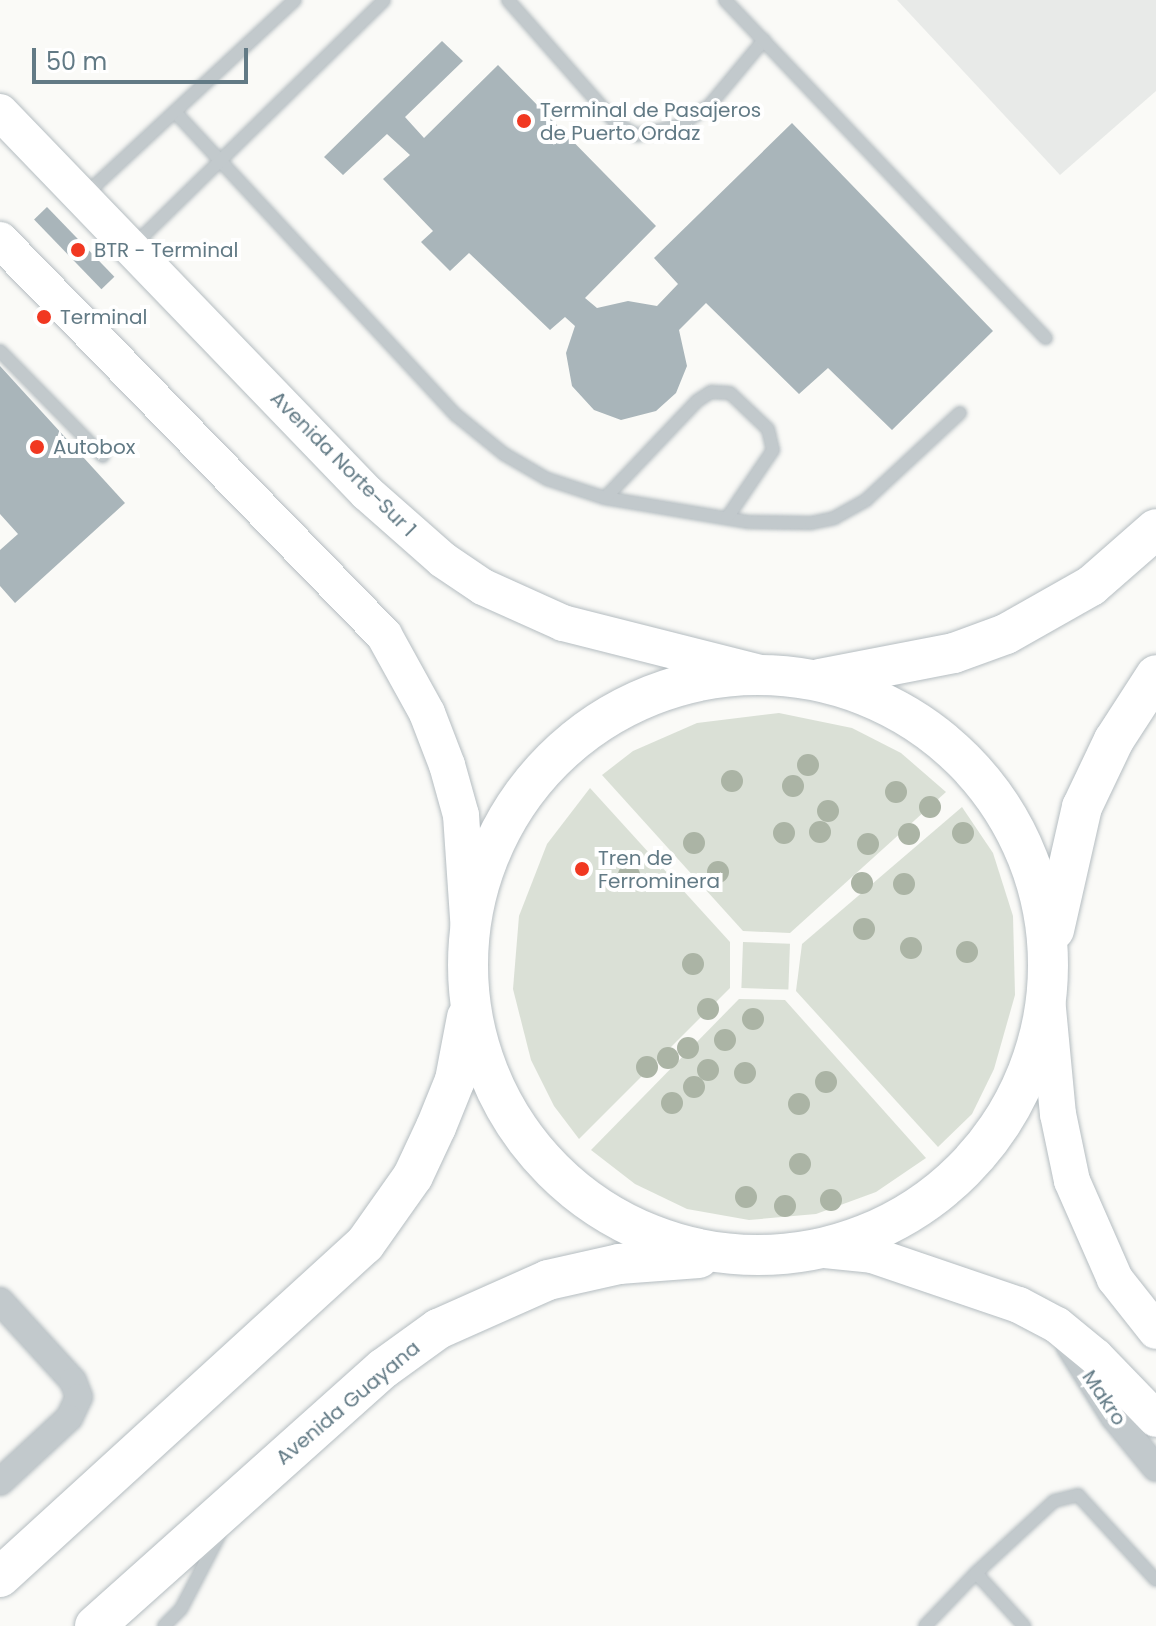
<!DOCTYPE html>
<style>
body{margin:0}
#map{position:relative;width:1156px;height:1626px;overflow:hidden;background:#fafaf7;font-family:Poppins,sans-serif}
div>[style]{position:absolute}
.built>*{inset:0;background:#e8eae8}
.green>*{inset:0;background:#dae0d6;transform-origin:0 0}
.building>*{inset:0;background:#a9b5ba;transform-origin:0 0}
.roads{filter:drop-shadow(0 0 2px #b5bdc1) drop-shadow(0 0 2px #b5bdc1)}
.service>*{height:12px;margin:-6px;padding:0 6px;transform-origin:6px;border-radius:6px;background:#c2c9cc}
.minor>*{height:26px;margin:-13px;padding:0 13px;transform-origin:13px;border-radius:13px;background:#c2c9cc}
.secondary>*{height:36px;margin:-18px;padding:0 18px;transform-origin:18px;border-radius:18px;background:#fff}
.primary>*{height:40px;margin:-20px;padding:0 20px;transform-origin:20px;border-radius:20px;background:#fff}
.primary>.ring{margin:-20px;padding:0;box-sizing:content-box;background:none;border:40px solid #fff;border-radius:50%}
.trees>*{width:22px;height:22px;margin:-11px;border-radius:50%;background:#abb4a5}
.dots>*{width:22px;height:22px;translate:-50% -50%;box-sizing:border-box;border:4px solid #fff;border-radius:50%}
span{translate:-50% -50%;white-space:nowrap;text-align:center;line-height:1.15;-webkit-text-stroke:8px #fff;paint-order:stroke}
.poi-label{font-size:20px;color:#627a85}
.left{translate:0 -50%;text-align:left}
.street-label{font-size:20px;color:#627a85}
.scale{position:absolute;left:32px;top:48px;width:216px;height:36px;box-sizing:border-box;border:4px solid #627a85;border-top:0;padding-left:10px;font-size:24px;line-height:28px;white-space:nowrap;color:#627a85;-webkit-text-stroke:6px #fff;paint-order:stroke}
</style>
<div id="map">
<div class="built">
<i style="clip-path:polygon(897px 0,1156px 0,1156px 91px,1060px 175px)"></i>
</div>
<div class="green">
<i style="clip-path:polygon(779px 713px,852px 728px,901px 753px,946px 792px,790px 933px,743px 931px,602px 775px,633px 751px,697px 723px)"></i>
<i style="clip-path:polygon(590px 788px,730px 942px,730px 988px,579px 1139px,554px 1106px,531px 1060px,513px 989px,519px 916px,547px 844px)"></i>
<i style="clip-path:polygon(962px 807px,993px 853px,1013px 916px,1015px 995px,994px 1069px,972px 1114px,938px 1147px,796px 991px,802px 944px)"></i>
<i style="left:743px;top:942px;width:47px;height:46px;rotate:2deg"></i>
<i style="clip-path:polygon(739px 999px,785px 1000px,926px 1158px,876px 1192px,816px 1214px,749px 1220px,687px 1209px,635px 1184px,591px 1150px)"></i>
</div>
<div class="building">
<i style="clip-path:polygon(442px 41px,463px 61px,405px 117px,424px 138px,498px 65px,656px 226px,585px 298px,597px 308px,628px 301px,657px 306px,678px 284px,654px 258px,792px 123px,993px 331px,892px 430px,828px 368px,799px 394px,706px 303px,679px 330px,687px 366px,676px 393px,656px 411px,621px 420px,594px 410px,572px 386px,566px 353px,575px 326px,565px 317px,550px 330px,469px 253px,450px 271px,421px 242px,433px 231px,383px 179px,410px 155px,387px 134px,343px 175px,324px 157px)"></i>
<i style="left:47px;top:207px;width:97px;height:18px;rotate:46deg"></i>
<i style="clip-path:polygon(0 366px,125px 503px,15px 603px,0 586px,0 550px,18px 534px,0 514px)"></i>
</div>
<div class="roads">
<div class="service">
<i style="left:508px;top:0;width:165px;rotate:48.7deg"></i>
<i style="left:617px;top:124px;width:23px;rotate:29deg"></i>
<i style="left:637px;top:135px;width:43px;rotate:-12.1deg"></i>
<i style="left:679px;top:126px;width:36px;rotate:-34deg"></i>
<i style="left:709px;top:106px;width:86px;rotate:-50.2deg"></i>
<i style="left:725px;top:0;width:466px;rotate:46.5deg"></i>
<i style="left:176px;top:113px;width:412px;rotate:47.2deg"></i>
<i style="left:456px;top:415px;width:62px;rotate:39.1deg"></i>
<i style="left:504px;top:454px;width:50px;rotate:30.2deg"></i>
<i style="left:547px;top:479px;width:61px;rotate:18.1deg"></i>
<i style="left:605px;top:498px;width:146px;rotate:9.5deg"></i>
<i style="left:749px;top:522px;width:62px;rotate:0.9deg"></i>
<i style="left:811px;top:523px;width:24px;rotate:-12deg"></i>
<i style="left:834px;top:518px;width:37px;rotate:-29deg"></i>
<i style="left:866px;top:500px;width:128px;rotate:-42.8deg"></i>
<i style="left:86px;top:194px;width:285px;rotate:-42.9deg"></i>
<i style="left:133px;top:246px;width:351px;rotate:-44.4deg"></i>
<i style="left:0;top:351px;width:147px;rotate:45.6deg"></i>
<i style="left:605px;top:498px;width:134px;rotate:-46.5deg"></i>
<i style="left:697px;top:401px;width:17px;rotate:-33deg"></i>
<i style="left:711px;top:392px;width:19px;rotate:3deg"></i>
<i style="left:730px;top:393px;width:52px;rotate:43.5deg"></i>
<i style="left:768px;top:429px;width:22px;rotate:77deg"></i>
<i style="left:773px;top:450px;width:82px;rotate:124.1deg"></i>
<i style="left:976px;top:1573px;width:106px;rotate:-42.7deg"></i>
<i style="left:1054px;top:1501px;width:25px;rotate:-14deg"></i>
<i style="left:1078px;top:1495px;width:115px;rotate:47.5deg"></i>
<i style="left:164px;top:1626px;width:24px;rotate:-45deg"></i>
<i style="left:181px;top:1609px;width:85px;rotate:-62.5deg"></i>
<i style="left:925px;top:1626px;width:74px;rotate:-46.1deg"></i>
<i style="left:976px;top:1573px;width:72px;rotate:47.8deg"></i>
</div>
<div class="minor">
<i style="left:0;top:1301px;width:108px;rotate:47.6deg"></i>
<i style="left:73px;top:1381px;width:17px;rotate:69deg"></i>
<i style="left:79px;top:1397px;width:23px;rotate:115deg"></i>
<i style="left:69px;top:1418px;width:94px;rotate:137.2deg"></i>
<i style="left:1069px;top:1345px;width:85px;rotate:58deg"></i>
<i style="left:1114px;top:1417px;width:66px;rotate:50.5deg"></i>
</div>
<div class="secondary">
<i style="left:0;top:112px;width:529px;rotate:46.07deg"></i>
<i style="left:367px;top:493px;width:101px;rotate:41.4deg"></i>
<i style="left:443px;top:560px;width:48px;rotate:34deg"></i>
<i style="left:483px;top:587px;width:88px;rotate:24.2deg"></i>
<i style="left:563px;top:623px;width:217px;rotate:14.2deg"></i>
<i style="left:0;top:240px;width:551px;rotate:45.81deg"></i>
<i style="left:384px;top:635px;width:89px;rotate:61.1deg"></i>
<i style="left:427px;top:713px;width:56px;rotate:69deg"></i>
<i style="left:447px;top:765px;width:52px;rotate:74.4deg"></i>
<i style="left:461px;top:815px;width:118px;rotate:86.1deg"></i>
<i style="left:1047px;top:998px;width:117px;rotate:84.6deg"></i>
<i style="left:1058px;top:1114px;width:68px;rotate:78.2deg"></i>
<i style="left:1072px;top:1181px;width:107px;rotate:66.3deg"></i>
<i style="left:1115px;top:1279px;width:66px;rotate:51.7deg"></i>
<i style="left:815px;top:1249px;width:57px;rotate:6deg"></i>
<i style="left:872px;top:1255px;width:155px;rotate:18.8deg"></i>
<i style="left:1019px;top:1305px;width:43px;rotate:27.8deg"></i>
<i style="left:1057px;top:1325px;width:50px;rotate:39.4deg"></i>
<i style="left:1096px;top:1357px;width:86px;rotate:45.9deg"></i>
</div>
<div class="primary">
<i class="ring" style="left:468px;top:675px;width:540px;height:540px"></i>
<i style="left:820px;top:679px;width:136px;rotate:-11deg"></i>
<i style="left:954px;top:653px;width:55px;rotate:-20.1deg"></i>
<i style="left:1006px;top:634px;width:98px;rotate:-29.5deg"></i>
<i style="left:1091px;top:586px;width:86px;rotate:-41.2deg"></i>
<i style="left:1054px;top:930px;width:126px;rotate:-77.2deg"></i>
<i style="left:1082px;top:807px;width:74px;rotate:-64.5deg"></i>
<i style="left:1114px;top:740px;width:77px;rotate:-57.1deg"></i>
<i style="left:0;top:1577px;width:494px;rotate:-42.4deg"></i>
<i style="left:365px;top:1244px;width:83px;rotate:-54.8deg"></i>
<i style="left:413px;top:1176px;width:54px;rotate:-64.9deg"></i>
<i style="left:436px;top:1127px;width:51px;rotate:-68deg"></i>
<i style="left:455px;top:1080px;width:64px;rotate:-79.2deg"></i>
<i style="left:95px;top:1626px;width:387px;rotate:-41.8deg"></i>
<i style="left:384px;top:1368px;width:67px;rotate:-35.8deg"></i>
<i style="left:438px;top:1329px;width:120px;rotate:-24deg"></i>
<i style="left:548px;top:1280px;width:73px;rotate:-12.7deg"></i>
<i style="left:619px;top:1264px;width:80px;rotate:-4.3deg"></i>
</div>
</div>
<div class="trees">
<i style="left:808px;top:765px"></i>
<i style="left:732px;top:781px"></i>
<i style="left:793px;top:786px"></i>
<i style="left:896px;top:792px"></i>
<i style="left:930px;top:807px"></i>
<i style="left:828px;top:811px"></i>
<i style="left:820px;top:832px"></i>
<i style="left:784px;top:833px"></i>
<i style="left:963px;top:833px"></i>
<i style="left:909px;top:834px"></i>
<i style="left:694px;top:843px"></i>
<i style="left:868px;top:844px"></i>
<i style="left:718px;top:872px"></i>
<i style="left:629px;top:875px"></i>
<i style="left:862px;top:883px"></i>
<i style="left:904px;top:884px"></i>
<i style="left:864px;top:929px"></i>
<i style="left:911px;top:948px"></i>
<i style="left:967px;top:952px"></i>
<i style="left:693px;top:964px"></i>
<i style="left:708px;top:1009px"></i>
<i style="left:753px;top:1019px"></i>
<i style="left:725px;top:1040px"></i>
<i style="left:688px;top:1048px"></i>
<i style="left:668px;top:1058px"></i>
<i style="left:647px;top:1067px"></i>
<i style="left:708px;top:1070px"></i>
<i style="left:745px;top:1073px"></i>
<i style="left:826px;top:1082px"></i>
<i style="left:694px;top:1087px"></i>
<i style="left:672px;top:1103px"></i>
<i style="left:799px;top:1104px"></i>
<i style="left:800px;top:1164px"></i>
<i style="left:746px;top:1197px"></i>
<i style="left:831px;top:1200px"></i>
<i style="left:785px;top:1206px"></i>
</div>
<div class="dots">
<i style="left:524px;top:121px;background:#f13821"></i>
<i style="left:78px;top:250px;background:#f13821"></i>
<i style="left:44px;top:317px;background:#f13821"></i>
<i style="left:37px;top:447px;background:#f13821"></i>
<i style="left:582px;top:869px;background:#f13821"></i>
</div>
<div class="poi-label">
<span class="left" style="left:540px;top:122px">Terminal de Pasajeros<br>de Puerto Ordaz</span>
<span class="left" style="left:94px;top:250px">BTR - Terminal</span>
<span class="left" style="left:60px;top:317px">Terminal</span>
<span class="left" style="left:53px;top:447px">Autobox</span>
<span class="left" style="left:598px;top:870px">Tren de<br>Ferrominera</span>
</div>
<div class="street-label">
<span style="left:343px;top:464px;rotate:45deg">Avenida Norte-Sur 1</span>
<span style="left:1104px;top:1398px;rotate:56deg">Makro</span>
<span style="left:348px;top:1403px;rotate:-40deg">Avenida Guayana</span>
</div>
<div class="scale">50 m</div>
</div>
